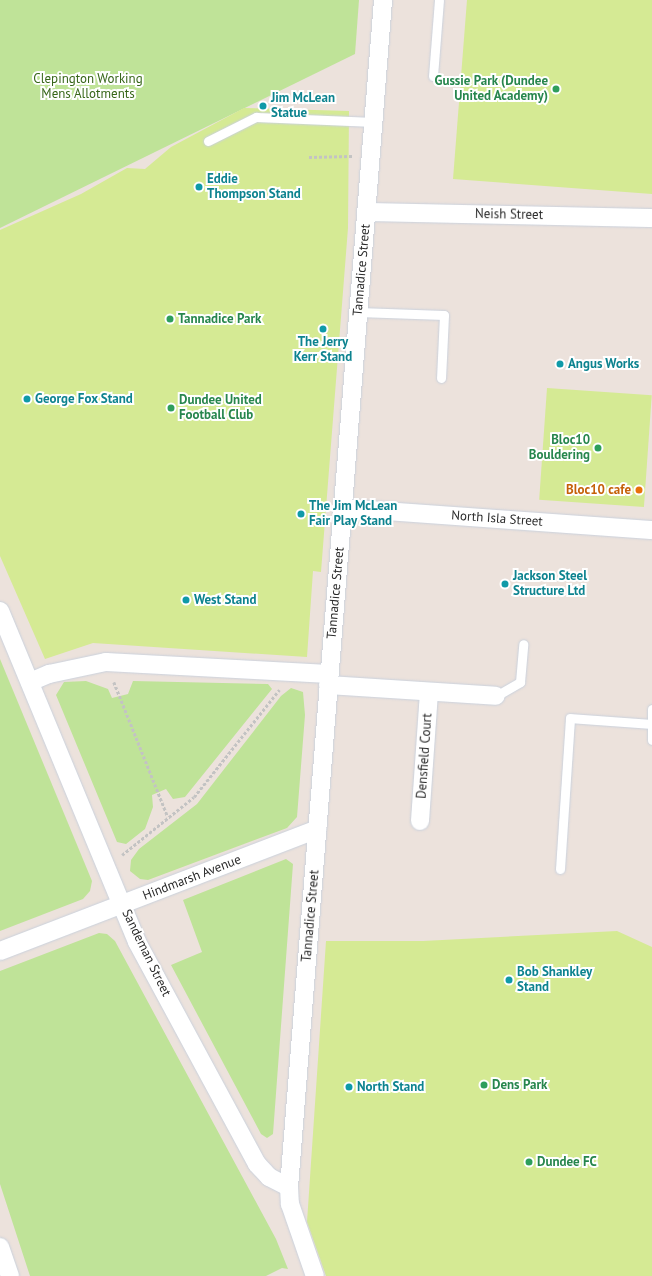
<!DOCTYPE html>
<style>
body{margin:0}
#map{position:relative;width:652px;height:1276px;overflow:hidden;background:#ece2dc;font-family:"PT Sans",sans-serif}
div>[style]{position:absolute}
.green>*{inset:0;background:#bfe398}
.pitch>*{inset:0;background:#d5ea94;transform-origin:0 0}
.path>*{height:2.5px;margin-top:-1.25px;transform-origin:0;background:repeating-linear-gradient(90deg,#c3c3c3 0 3px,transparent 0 5px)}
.roads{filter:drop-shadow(0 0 1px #cad1dc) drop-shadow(0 0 1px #cad1dc)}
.lane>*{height:9px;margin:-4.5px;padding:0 4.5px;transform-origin:4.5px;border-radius:4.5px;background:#fff}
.street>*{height:18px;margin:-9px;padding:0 9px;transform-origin:9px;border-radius:9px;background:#fff}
.dots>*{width:11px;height:11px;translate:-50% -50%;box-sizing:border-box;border:2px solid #fff;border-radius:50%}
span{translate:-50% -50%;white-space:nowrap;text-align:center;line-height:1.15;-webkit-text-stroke:4px #fff;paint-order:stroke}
.park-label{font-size:13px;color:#38671a}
.leisure-label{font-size:13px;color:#27864d;font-weight:700}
.right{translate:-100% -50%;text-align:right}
.left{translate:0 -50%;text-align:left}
.culture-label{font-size:13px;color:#0d838f;font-weight:700}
.street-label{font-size:13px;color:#2a2a2a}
.food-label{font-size:13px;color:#c56008;font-weight:700}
</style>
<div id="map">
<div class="green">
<i style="clip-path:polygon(0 0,359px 0,355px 54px,0 228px)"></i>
<i style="clip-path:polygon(0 659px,92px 881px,90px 891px,83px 899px,0 931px)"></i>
<i style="clip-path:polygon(86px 681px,108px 689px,112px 698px,128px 694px,133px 681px,268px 684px,272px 689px,185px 797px,173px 799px,166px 789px,152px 795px,153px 807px,145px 829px,126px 844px,117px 842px,56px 695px,64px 682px)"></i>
<i style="clip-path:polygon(291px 688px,303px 692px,305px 715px,297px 817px,287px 828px,148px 880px,140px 879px,130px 871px,131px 860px,139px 849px,197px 804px,281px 696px)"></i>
<i style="clip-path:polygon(286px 859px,293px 864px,273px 1134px,267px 1138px,261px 1134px,171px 965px,202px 952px,183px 900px)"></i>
<i style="clip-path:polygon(99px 933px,107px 934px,115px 941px,276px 1239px,288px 1269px,282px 1268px,266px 1276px,30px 1276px,0 1184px,0 971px)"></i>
</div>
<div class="pitch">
<i style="clip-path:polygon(467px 0,652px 0,652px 194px,453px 179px)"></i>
<i style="clip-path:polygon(244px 108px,349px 111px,348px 228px,321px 572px,313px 571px,307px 657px,93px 643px,45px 659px,0 556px,0 230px,81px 194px,127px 168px,145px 169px,171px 147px)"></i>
<i style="left:547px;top:388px;width:105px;height:112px;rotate:4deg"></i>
<i style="clip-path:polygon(617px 931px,652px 947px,652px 1276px,326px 1276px,307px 1222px,326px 941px,423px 941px)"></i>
</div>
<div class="path">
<i style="left:309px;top:157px;width:43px;rotate:-1.3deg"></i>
<i style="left:114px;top:682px;width:145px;rotate:68.2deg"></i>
<i style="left:122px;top:855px;width:92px;rotate:-38.9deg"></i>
<i style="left:194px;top:797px;width:137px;rotate:-51.5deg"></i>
</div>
<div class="roads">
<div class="lane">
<i style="left:433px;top:76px;width:76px;rotate:-85.5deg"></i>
<i style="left:208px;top:141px;width:54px;rotate:-26.6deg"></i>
<i style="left:256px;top:117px;width:118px;rotate:2.4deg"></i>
<i style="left:358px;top:312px;width:86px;rotate:2deg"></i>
<i style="left:444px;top:315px;width:63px;rotate:92.7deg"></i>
<i style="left:496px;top:696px;width:28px;rotate:-30deg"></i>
<i style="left:520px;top:682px;width:38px;rotate:-85deg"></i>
<i style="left:652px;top:709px;width:31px;rotate:90deg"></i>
<i style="left:560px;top:869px;width:151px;rotate:-86.2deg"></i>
<i style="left:570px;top:718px;width:81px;rotate:4.2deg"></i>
</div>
<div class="street">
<i style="left:366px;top:212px;width:286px;rotate:1.2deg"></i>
<i style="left:343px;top:508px;width:310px;rotate:4.1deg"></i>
<i style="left:0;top:611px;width:358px;rotate:67.5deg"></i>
<i style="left:137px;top:942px;width:252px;rotate:61.6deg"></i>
<i style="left:257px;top:1164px;width:18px;rotate:47deg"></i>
<i style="left:269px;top:1177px;width:22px;rotate:27deg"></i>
<i style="left:289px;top:1187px;width:17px;rotate:87deg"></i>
<i style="left:290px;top:1204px;width:76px;rotate:70.9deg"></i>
<i style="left:30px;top:682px;width:21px;rotate:-23deg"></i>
<i style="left:49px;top:674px;width:58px;rotate:-11.9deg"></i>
<i style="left:106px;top:662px;width:223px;rotate:3.1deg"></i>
<i style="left:328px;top:685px;width:168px;rotate:3.7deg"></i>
<i style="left:420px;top:821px;width:129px;rotate:-86deg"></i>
<i style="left:0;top:951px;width:340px;rotate:-21deg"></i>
<i style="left:289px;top:1187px;width:1191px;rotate:-85.47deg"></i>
<i style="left:0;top:1247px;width:31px;rotate:71deg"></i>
</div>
</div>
<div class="dots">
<i style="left:556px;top:89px;background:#2e9e5b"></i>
<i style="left:263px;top:106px;background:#0f9aa8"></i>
<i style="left:199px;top:187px;background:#0f9aa8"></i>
<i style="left:170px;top:319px;background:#2e9e5b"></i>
<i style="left:323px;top:329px;background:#0f9aa8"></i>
<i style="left:560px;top:364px;background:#0f9aa8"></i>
<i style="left:27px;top:399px;background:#0f9aa8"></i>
<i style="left:171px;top:408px;background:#2e9e5b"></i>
<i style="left:598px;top:448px;background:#2e9e5b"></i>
<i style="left:639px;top:490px;background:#e8710a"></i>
<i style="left:301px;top:514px;background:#0f9aa8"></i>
<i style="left:505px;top:584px;background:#0f9aa8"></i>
<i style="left:186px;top:600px;background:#0f9aa8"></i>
<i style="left:509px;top:980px;background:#0f9aa8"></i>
<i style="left:484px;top:1085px;background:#2e9e5b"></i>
<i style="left:349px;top:1087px;background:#0f9aa8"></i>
<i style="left:529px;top:1162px;background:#2e9e5b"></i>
</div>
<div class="park-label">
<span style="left:88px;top:87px">Clepington Working<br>Mens Allotments</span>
</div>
<div class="leisure-label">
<span class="right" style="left:548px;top:89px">Gussie Park (Dundee<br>United Academy)</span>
<span class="left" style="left:178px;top:319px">Tannadice Park</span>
<span class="left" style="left:179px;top:408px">Dundee United<br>Football Club</span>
<span class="right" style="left:590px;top:448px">Bloc10<br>Bouldering</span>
<span class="left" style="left:492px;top:1085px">Dens Park</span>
<span class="left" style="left:537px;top:1162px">Dundee FC</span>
</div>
<div class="culture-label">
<span class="left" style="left:271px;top:106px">Jim McLean<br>Statue</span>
<span class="left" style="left:207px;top:187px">Eddie<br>Thompson Stand</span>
<span style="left:323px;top:350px">The Jerry<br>Kerr Stand</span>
<span class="left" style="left:568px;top:364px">Angus Works</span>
<span class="left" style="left:35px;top:399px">George Fox Stand</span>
<span class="left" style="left:309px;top:514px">The Jim McLean<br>Fair Play Stand</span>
<span class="left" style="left:513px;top:584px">Jackson Steel<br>Structure Ltd</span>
<span class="left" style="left:194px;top:600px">West Stand</span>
<span class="left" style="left:517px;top:980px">Bob Shankley<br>Stand</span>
<span class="left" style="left:357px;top:1087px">North Stand</span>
</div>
<div class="street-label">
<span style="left:509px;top:215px;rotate:1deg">Neish Street</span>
<span style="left:362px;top:270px;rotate:-85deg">Tannadice Street</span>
<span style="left:497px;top:519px;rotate:4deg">North Isla Street</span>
<span style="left:336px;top:593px;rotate:-85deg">Tannadice Street</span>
<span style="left:425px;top:756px;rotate:-86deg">Densfield Court</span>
<span style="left:192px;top:878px;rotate:-21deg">Hindmarsh Avenue</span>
<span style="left:311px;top:916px;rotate:-85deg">Tannadice Street</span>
<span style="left:146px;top:953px;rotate:64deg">Sandeman Street</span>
</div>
<div class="food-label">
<span class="right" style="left:631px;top:490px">Bloc10 cafe</span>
</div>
</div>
